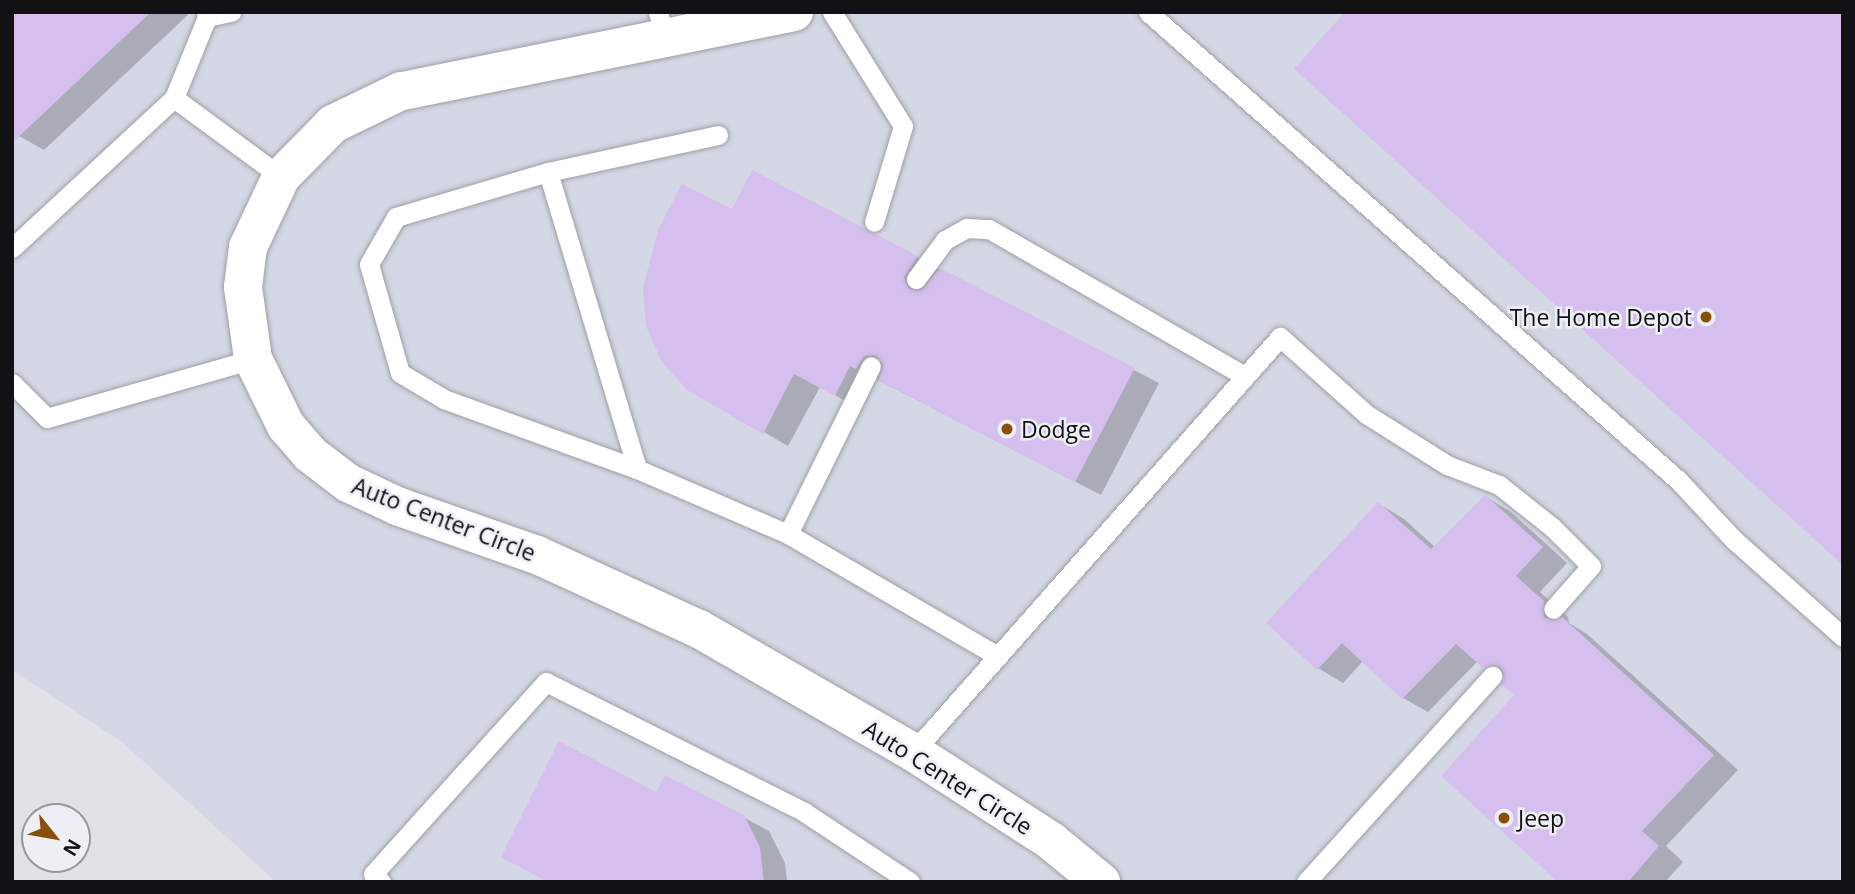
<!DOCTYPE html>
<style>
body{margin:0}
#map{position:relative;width:1855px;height:894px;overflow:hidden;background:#e1e2e8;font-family:"Open Sans",sans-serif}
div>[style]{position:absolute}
.built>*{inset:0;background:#d4d7e4}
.shadow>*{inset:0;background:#0003}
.building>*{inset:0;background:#d4bfef}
.roads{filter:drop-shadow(0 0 2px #9e9fa4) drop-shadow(0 0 2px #9e9fa4)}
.service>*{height:19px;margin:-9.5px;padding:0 9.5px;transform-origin:9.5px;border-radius:9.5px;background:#fff}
.minor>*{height:38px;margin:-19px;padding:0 19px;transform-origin:19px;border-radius:19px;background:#fff}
.dots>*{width:19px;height:19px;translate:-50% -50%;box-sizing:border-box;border:4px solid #eeeff5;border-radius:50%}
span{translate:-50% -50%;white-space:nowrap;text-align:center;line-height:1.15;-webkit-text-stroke:5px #eeeff5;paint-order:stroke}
.poi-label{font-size:23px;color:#121214}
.right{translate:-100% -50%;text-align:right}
.left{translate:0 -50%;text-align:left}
.street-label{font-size:23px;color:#121214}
.frame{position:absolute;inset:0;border:14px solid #121214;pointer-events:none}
.north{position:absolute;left:21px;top:803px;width:70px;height:70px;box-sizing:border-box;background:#eeeff5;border:2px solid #96979b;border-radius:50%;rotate:121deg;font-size:19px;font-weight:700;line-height:28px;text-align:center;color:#121214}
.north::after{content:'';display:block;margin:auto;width:24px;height:32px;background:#8a4f0b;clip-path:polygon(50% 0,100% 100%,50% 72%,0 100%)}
</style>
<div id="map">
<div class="built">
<i style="clip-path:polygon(12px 12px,1843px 12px,1843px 882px,276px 882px,122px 742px,12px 670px)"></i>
</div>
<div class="shadow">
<i style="clip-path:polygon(12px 12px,191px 12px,44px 150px,19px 136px)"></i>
<i style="clip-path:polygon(733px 211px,917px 258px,1159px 383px,1101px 495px,876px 379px,860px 409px,820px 387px,788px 446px,689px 389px)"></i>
<i style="clip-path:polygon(1486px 497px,1511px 512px,1567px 563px,1540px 592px,1568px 617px,1569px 623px,1587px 634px,1738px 770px,1666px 846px,1683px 862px,1665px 882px,1561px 882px,1516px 695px,1504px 678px,1478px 661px,1428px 712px,1403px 698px,1363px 661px,1343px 683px,1318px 668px,1379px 504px,1404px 519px,1435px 547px)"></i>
<i style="clip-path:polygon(657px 794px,743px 817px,769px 831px,785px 863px,787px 882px,549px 882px)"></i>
</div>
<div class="building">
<i style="clip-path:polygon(12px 12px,151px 12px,12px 143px)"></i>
<i style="clip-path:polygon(1345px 12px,1843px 12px,1843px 565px,1294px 69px)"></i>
<i style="clip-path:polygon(752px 170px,918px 256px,904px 277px,909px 289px,921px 290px,940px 268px,1135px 368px,1075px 482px,878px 380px,883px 365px,876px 355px,864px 356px,856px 369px,850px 366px,835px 396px,794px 374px,763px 434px,687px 390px,662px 362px,646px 326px,643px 288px,658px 230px,682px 184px,732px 209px)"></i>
<i style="clip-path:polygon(1485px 495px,1543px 547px,1516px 576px,1544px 601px,1544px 618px,1562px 617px,1714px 755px,1642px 831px,1659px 846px,1628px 882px,1558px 882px,1441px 776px,1514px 695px,1501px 684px,1504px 673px,1500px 667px,1483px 668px,1456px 644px,1402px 699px,1342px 643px,1317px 670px,1266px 623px,1378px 502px,1431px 549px)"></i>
<i style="clip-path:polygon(559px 741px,656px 792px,665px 775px,744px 815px,760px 847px,764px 882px,548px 882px,501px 857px)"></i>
</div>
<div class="roads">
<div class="service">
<i style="left:206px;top:12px;width:5px;rotate:79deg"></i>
<i style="left:207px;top:17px;width:25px;rotate:-12deg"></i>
<i style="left:658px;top:12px;width:30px;rotate:76deg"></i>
<i style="left:832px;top:12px;width:134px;rotate:58.1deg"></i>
<i style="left:903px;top:126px;width:100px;rotate:106.8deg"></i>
<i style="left:1148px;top:12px;width:708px;rotate:41.45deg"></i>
<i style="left:1679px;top:481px;width:79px;rotate:47deg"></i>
<i style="left:1733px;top:539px;width:147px;rotate:41.7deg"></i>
<i style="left:207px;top:17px;width:87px;rotate:112.2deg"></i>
<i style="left:174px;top:98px;width:133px;rotate:36.4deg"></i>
<i style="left:548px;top:172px;width:310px;rotate:73.3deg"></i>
<i style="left:637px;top:469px;width:205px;rotate:-160.1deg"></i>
<i style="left:444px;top:399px;width:51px;rotate:-149.4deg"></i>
<i style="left:400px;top:373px;width:113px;rotate:-105.9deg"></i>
<i style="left:369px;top:264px;width:54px;rotate:-60.1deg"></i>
<i style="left:396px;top:217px;width:159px;rotate:-16.5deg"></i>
<i style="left:548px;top:172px;width:174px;rotate:-12.3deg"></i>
<i style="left:12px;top:248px;width:221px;rotate:-42.8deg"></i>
<i style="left:916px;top:279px;width:49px;rotate:-53.4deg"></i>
<i style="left:945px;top:240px;width:25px;rotate:-29deg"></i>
<i style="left:967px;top:228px;width:22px;rotate:3deg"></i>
<i style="left:989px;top:229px;width:295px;rotate:29.9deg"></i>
<i style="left:12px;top:383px;width:49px;rotate:45deg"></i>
<i style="left:47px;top:418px;width:214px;rotate:-16deg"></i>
<i style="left:637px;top:469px;width:164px;rotate:23.3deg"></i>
<i style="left:788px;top:534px;width:243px;rotate:30.2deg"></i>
<i style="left:788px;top:534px;width:187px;rotate:-63.7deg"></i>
<i style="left:913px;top:752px;width:554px;rotate:-48.51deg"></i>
<i style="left:1280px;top:337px;width:115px;rotate:41.8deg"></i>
<i style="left:1366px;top:414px;width:96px;rotate:32.2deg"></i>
<i style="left:1447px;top:465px;width:56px;rotate:21deg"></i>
<i style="left:1499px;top:485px;width:68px;rotate:38.4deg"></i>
<i style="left:1552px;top:527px;width:55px;rotate:45deg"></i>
<i style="left:1591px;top:566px;width:57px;rotate:131.5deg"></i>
<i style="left:381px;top:882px;width:11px;rotate:-135deg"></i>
<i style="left:373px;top:874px;width:258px;rotate:-48deg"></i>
<i style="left:546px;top:682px;width:289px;rotate:26.7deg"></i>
<i style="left:804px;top:812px;width:127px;rotate:33.4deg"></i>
<i style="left:1306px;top:882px;width:278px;rotate:-47.9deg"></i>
</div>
<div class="minor">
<i style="left:794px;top:12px;width:401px;rotate:168.6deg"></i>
<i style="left:401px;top:91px;width:76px;rotate:154.1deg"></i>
<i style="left:333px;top:124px;width:74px;rotate:134.5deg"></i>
<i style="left:281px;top:177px;width:77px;rotate:115.2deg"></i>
<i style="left:248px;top:247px;width:40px;rotate:97.1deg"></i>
<i style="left:243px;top:287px;width:73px;rotate:82.1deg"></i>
<i style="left:253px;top:359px;width:75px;rotate:63.8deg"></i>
<i style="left:286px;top:426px;width:37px;rotate:49deg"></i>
<i style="left:310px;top:454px;width:48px;rotate:37.3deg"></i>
<i style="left:348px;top:483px;width:54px;rotate:25.1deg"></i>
<i style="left:397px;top:506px;width:148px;rotate:19.3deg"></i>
<i style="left:537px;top:555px;width:178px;rotate:24.6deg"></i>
<i style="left:699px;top:629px;width:247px;rotate:29.9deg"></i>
<i style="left:913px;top:752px;width:164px;rotate:32.8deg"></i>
<i style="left:1051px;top:841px;width:65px;rotate:39.4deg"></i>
</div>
</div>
<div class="dots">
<i style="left:1706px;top:317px;background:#8a4f0b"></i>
<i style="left:1007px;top:429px;background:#8a4f0b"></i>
<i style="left:1504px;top:818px;background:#8a4f0b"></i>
</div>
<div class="poi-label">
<span class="right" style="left:1692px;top:317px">The Home Depot</span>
<span class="left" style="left:1021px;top:429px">Dodge</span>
<span class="left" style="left:1518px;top:818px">Jeep</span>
</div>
<div class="street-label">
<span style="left:444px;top:519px;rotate:21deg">Auto Center Circle</span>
<span style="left:948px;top:777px;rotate:32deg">Auto Center Circle</span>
</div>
<div class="frame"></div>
<div class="north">N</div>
</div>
